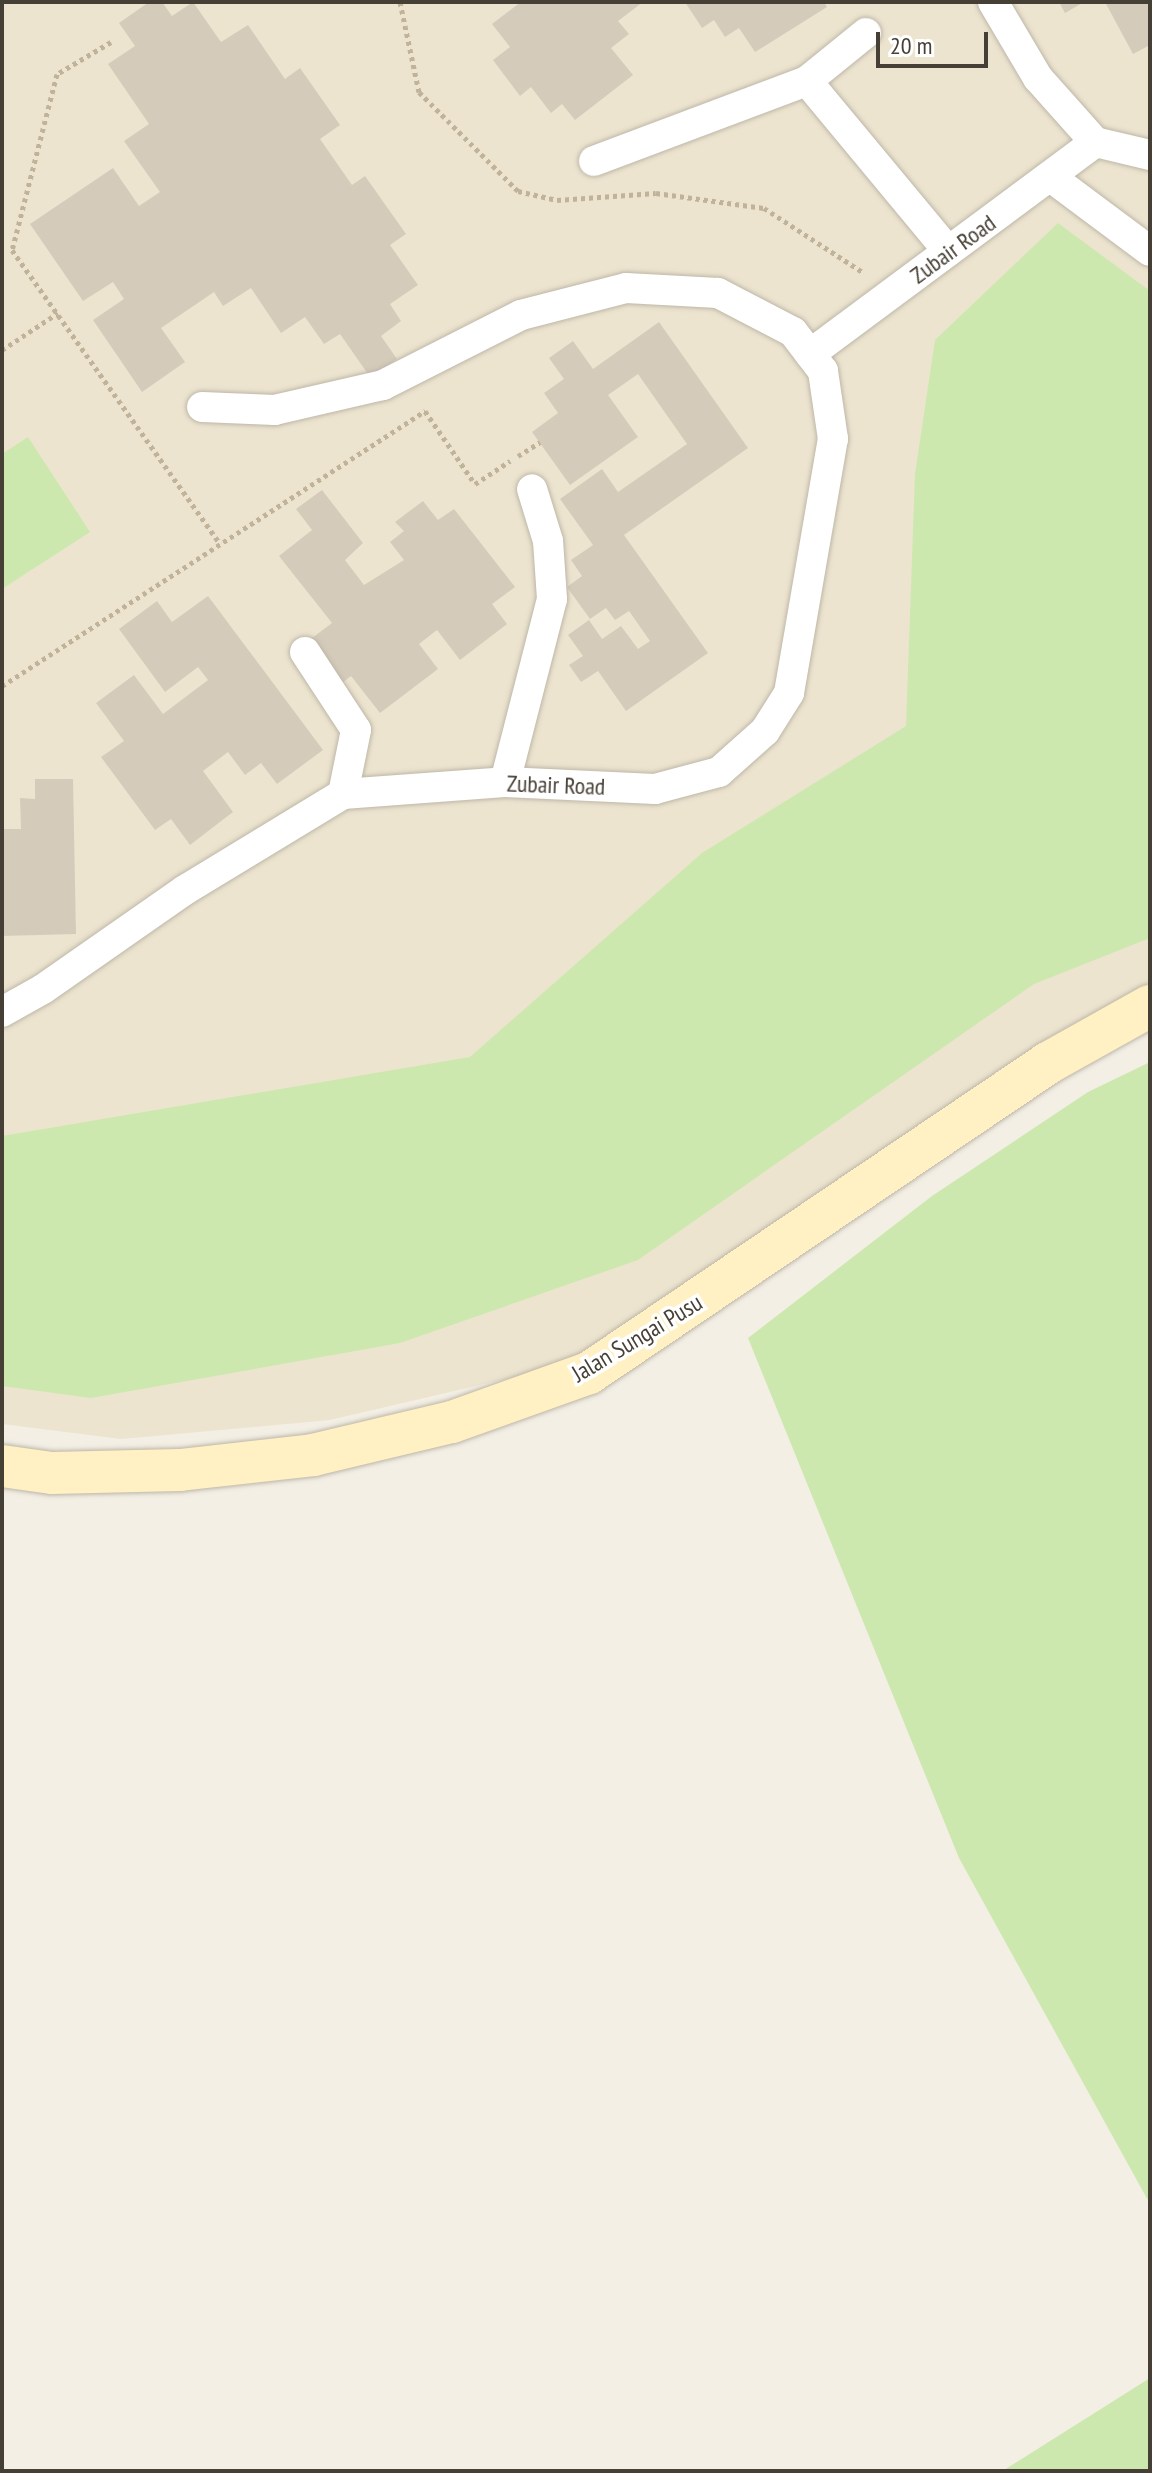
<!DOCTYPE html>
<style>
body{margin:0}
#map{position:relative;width:1152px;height:2473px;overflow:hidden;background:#f3efe5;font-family:"PT Sans Narrow",sans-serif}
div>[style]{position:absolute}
.education>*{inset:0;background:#ece4cf}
.green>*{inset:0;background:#cde8ae}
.building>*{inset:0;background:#d5cbbb}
.path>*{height:5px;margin-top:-2.5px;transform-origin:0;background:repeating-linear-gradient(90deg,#c0b399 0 4px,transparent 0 8px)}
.roads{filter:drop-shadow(0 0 2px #beb7a8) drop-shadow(0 0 2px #beb7a8)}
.minor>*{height:30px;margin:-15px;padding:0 15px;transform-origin:15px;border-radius:15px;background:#fff}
.secondary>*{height:42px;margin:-21px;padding:0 21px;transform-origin:21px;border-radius:21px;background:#fff1c3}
span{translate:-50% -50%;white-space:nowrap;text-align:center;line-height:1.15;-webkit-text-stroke:7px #fff;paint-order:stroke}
.street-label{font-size:24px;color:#463f35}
.frame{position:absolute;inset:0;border:4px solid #463f35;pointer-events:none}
.scale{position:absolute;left:876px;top:32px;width:112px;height:36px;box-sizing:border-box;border:4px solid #463f35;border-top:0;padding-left:10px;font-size:24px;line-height:28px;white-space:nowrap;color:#463f35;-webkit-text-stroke:6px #fff;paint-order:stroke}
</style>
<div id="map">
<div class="education">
<i style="clip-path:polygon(2px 2px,1150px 2px,1150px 984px,926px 1121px,561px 1366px,330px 1420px,121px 1439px,2px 1424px)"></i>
</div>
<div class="green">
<i style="clip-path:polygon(1058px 223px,1150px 291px,1150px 938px,1034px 984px,638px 1260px,400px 1343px,91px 1398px,2px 1386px,2px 1136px,470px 1057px,702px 853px,906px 726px,915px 474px,935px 340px)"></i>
<i style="clip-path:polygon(28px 437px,90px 532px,2px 589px,2px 454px)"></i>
<i style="clip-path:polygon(1150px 1062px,1150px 2204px,959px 1858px,748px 1338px,932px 1196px,1088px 1092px)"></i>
<i style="clip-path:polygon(1150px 2378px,1150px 2471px,984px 2471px,1004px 2470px)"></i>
</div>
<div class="building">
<i style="clip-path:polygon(149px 2px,162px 2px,172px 16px,193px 2px,221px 42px,248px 25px,285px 79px,300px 68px,340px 125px,320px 139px,352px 185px,365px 176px,406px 234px,390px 245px,418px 285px,390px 304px,401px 321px,381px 336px,397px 359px,370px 377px,340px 334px,324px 344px,305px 317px,281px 333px,251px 288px,223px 306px,214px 292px,161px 328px,185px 362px,142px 392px,93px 320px,124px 299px,113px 282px,83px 301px,30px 224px,113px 168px,139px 206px,160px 192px,124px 141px,149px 124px,108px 64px,135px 46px,119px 23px)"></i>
<i style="clip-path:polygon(521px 2px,643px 2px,618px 21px,629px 34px,611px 48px,633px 75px,575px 120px,562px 104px,551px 113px,531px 87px,520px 96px,493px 60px,510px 47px,492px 24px)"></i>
<i style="clip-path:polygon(685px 2px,824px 2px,827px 7px,755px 52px,739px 28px,725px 37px,714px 20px,702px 28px)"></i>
<i style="clip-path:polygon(1059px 2px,1084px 2px,1065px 13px)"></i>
<i style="clip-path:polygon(1105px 2px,1150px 2px,1150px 45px,1133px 54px)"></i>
<i style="clip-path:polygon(659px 322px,748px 448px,624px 535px,708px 653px,626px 711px,598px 671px,581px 682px,569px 665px,583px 656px,568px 635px,589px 620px,602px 639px,621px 626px,638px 649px,650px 641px,629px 611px,615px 620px,606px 608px,590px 619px,567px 587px,582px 576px,571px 560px,593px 545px,560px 499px,602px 469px,618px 492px,687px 444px,638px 374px,608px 395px,638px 437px,570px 485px,532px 432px,558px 413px,544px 393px,564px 379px,549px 358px,573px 341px,593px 369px)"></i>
<i style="clip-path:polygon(322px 490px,363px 543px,345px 560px,364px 585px,404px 560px,390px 542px,404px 531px,395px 522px,423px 501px,438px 520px,454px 509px,515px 587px,492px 604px,507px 624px,460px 660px,437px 630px,419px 644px,438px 669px,380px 713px,351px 676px,338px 686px,304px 644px,332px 623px,279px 556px,312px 530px,296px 509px)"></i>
<i style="clip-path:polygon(208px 596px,323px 750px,277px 784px,261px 763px,245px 775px,228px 752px,203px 771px,233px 812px,190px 845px,171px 819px,155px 830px,101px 757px,124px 741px,96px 703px,134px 675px,163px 714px,208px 680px,198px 667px,165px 692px,119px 629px,157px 601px,172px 622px)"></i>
<i style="clip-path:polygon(35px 779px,73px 779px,76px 934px,2px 936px,2px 829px,21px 829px,20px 798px,35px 799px)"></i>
</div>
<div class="path">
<i style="left:400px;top:2px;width:92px;rotate:78.1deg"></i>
<i style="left:419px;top:92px;width:140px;rotate:45deg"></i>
<i style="left:518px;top:191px;width:40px;rotate:13deg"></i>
<i style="left:557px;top:200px;width:99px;rotate:-4deg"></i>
<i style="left:656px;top:193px;width:109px;rotate:7.9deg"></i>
<i style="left:764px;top:208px;width:119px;rotate:33deg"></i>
<i style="left:111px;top:42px;width:63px;rotate:149.3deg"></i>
<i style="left:57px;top:74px;width:182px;rotate:104.3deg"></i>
<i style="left:12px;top:250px;width:360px;rotate:54.7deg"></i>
<i style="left:2px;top:350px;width:67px;rotate:-33.5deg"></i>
<i style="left:518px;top:456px;width:26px;rotate:-32deg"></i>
<i style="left:2px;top:686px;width:505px;rotate:-33.03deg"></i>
<i style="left:425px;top:411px;width:88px;rotate:55.6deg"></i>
<i style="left:475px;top:484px;width:42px;rotate:-33.3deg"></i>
</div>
<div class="roads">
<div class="minor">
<i style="left:993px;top:2px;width:88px;rotate:59.4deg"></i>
<i style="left:1038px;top:78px;width:86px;rotate:48.3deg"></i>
<i style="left:1095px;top:142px;width:57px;rotate:13.3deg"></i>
<i style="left:807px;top:81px;width:221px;rotate:50.3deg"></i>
<i style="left:594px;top:161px;width:228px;rotate:-20.6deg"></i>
<i style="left:807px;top:81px;width:76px;rotate:-39.1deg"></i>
<i style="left:1052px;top:178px;width:122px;rotate:36.7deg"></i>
<i style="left:810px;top:354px;width:355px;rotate:-36.6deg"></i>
<i style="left:305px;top:652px;width:93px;rotate:56.8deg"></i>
<i style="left:356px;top:730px;width:65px;rotate:101.5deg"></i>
<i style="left:505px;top:782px;width:189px;rotate:-75.6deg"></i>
<i style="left:552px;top:599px;width:58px;rotate:-93.9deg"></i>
<i style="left:548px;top:541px;width:54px;rotate:-107.1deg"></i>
<i style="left:2px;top:1012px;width:47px;rotate:-29.3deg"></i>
<i style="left:43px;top:989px;width:173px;rotate:-34.9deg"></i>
<i style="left:185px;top:890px;width:185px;rotate:-31.3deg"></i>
<i style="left:343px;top:794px;width:162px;rotate:-4.2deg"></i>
<i style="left:505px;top:782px;width:150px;rotate:2.7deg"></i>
<i style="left:655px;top:789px;width:66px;rotate:-14.9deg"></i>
<i style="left:719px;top:772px;width:62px;rotate:-41.7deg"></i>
<i style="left:765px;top:731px;width:45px;rotate:-57.7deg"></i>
<i style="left:789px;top:693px;width:258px;rotate:-80.2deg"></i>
<i style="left:833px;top:439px;width:69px;rotate:-98.4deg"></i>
<i style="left:823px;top:371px;width:49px;rotate:-127.6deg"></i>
<i style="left:793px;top:332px;width:85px;rotate:-152.5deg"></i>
<i style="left:718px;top:293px;width:92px;rotate:-176.9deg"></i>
<i style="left:626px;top:288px;width:108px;rotate:165.6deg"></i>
<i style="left:521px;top:315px;width:155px;rotate:153.1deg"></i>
<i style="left:383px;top:385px;width:111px;rotate:167deg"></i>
<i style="left:275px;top:410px;width:73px;rotate:-177.6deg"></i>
</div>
<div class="secondary">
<i style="left:2px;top:1466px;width:50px;rotate:8deg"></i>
<i style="left:52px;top:1473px;width:128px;rotate:-1.3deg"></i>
<i style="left:180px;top:1470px;width:134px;rotate:-6.4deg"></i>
<i style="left:313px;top:1455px;width:143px;rotate:-13.4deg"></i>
<i style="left:452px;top:1422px;width:145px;rotate:-19.7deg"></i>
<i style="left:589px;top:1373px;width:554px;rotate:-34.03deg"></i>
<i style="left:1048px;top:1063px;width:117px;rotate:-29.2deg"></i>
</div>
</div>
<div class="street-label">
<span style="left:953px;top:249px;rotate:-36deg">Zubair Road</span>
<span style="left:556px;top:785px;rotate:2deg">Zubair Road</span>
<span style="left:637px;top:1338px;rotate:-31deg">Jalan Sungai Pusu</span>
</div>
<div class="frame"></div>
<div class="scale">20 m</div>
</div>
